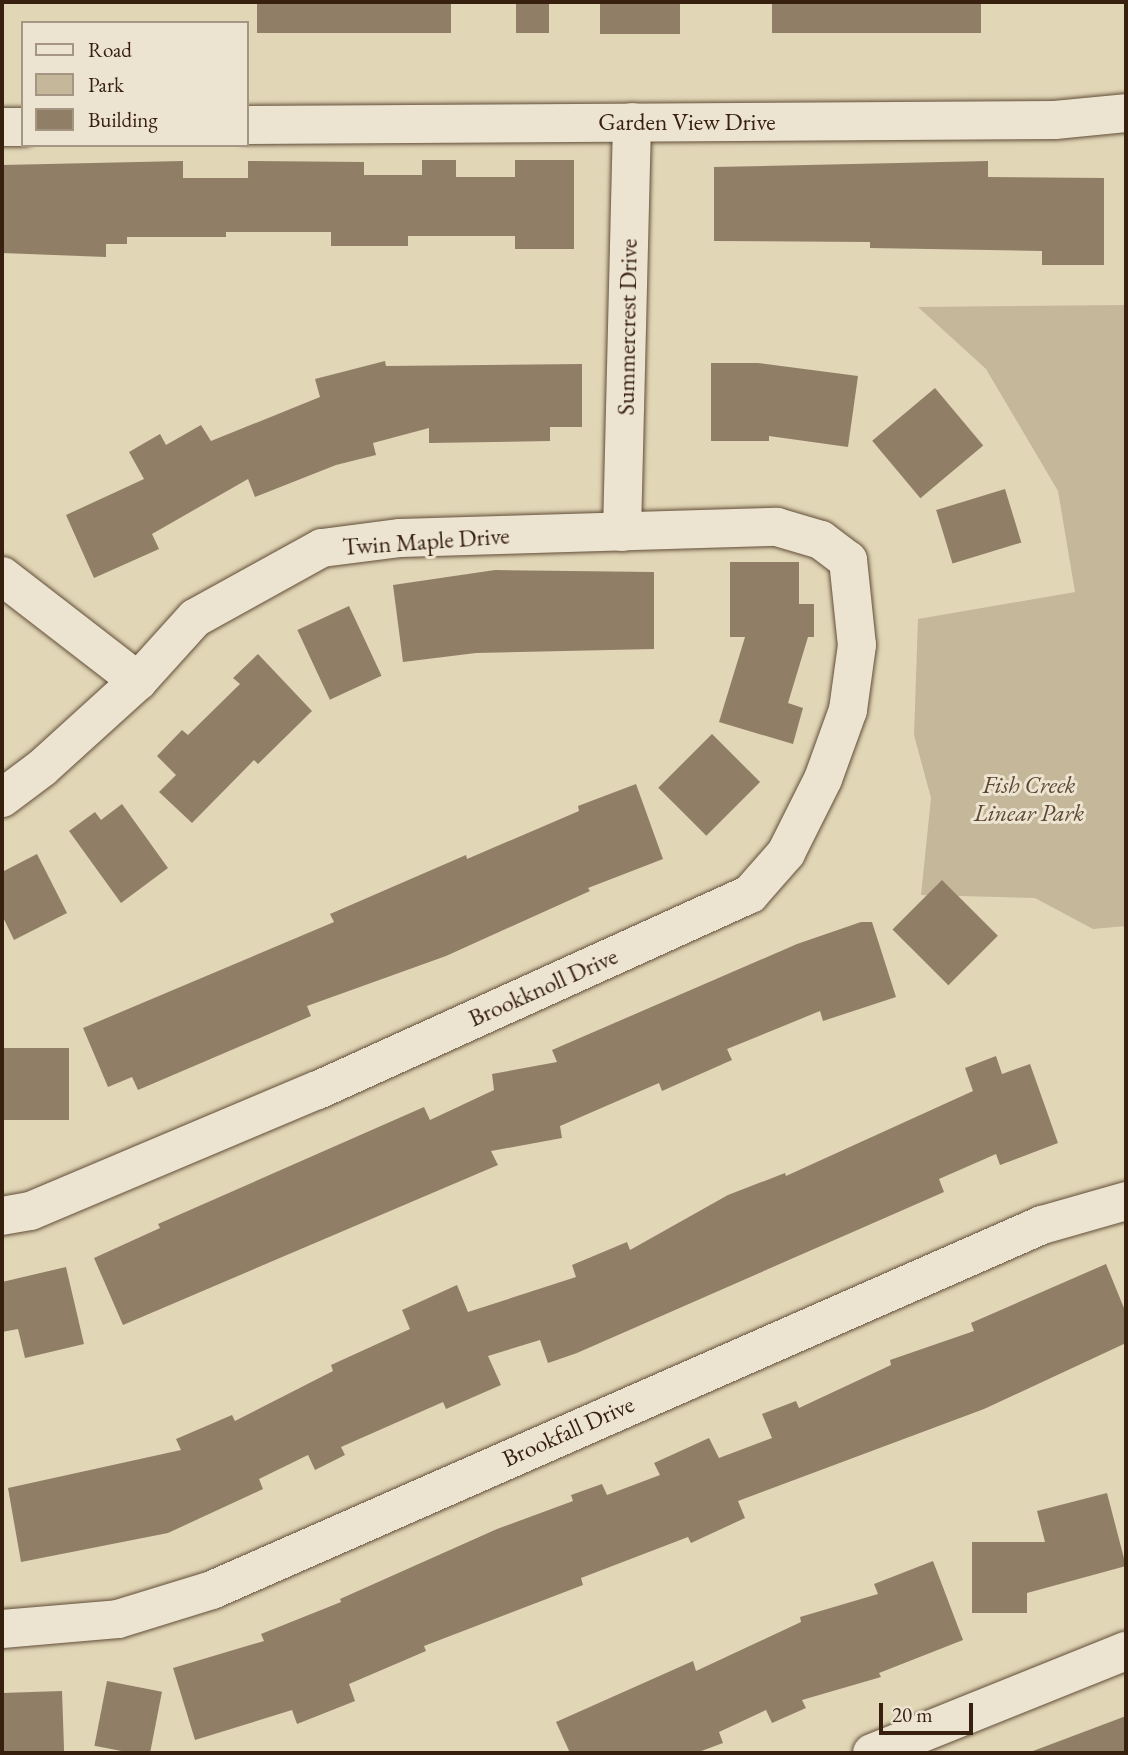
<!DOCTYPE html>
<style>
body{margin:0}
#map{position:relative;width:1128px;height:1755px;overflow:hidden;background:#e1d6b6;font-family:"EB Garamond",serif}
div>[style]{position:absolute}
.green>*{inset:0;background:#c4b79a}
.building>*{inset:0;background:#907f66;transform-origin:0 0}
.roads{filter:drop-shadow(0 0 2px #624e39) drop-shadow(0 0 2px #624e39)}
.minor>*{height:38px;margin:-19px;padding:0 19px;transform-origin:19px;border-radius:19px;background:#ece4d0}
span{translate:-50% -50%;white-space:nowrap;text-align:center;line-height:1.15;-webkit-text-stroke:6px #ece4d0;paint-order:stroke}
.street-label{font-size:24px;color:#38200f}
.park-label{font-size:24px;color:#5b4632;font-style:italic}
.frame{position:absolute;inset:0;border:4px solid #38200f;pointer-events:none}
.legend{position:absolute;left:21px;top:21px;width:228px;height:126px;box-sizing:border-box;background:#ece4d0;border:2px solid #a49683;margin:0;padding:9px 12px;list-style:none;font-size:21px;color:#38200f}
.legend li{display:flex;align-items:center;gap:14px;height:35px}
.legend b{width:35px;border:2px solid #a49683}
.scale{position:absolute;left:879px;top:1703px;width:94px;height:32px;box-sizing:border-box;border:4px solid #38200f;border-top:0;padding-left:9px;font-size:21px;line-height:24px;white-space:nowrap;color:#38200f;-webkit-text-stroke:5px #ece4d0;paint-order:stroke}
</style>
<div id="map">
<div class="green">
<i style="clip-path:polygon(1126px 305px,1126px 926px,1093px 929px,1035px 898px,921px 895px,931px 798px,914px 735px,918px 619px,1075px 592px,1058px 491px,986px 369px,918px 307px)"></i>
</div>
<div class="building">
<i style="left:257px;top:2px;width:194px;height:31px"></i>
<i style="left:516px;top:2px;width:33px;height:31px"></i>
<i style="left:600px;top:2px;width:80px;height:32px"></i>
<i style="left:772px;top:2px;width:209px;height:31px"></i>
<i style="clip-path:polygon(422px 160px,456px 160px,456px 177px,515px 177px,515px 160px,574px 160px,574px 249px,515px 249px,515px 236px,408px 236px,408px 246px,331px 246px,331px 232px,226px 232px,226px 237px,127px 237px,127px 244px,106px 244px,106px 257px,2px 253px,2px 165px,183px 161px,183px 178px,248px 178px,248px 161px,364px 162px,364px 175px,422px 175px)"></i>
<i style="clip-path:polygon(988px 161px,988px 177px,1104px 178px,1104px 265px,1042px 265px,1042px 251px,870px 248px,870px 242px,714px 241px,714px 167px)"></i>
<i style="clip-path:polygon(385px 361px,386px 366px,582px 364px,582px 427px,550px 427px,550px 441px,429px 443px,429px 428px,373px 443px,376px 455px,336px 465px,255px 497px,248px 479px,152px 534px,159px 549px,94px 578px,66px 515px,144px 479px,129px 452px,160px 434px,166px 445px,201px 425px,211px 441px,320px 397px,315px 379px)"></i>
<i style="clip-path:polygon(711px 363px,758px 363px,858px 376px,848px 447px,769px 436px,769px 441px,711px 441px)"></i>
<i style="left:935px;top:388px;width:75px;height:82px;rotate:50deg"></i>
<i style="left:1005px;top:489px;width:56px;height:72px;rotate:73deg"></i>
<i style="clip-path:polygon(730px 562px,799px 562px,799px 604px,814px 604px,814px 637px,808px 637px,788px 703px,803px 708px,793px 744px,719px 722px,745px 637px,730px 637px)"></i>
<i style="clip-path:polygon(495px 570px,654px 572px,654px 649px,476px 653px,403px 662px,393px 585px)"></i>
<i style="left:349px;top:606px;width:77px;height:57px;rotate:65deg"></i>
<i style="clip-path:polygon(258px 654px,312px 711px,258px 764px,254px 760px,192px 823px,159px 792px,176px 775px,157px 756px,182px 730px,188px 735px,240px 684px,233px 678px)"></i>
<i style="left:712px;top:734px;width:68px;height:76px;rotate:45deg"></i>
<i style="clip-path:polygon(636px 784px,663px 859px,588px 888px,590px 891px,446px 956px,307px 1006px,311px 1016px,138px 1090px,132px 1077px,108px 1087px,83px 1028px,334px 922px,330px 914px,466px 855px,467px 859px,579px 811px,578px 806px)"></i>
<i style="clip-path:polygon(122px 804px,168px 868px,121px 903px,69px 831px,95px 812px,101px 820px)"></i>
<i style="clip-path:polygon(37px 854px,67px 913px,14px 940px,2px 915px,2px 872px)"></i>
<i style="left:942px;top:880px;width:79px;height:70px;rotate:45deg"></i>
<i style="clip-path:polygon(861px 922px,872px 922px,896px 997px,823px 1021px,820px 1011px,727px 1049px,732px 1060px,662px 1091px,659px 1083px,560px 1126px,562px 1138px,491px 1151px,498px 1165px,123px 1325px,94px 1258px,160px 1228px,158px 1224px,424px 1107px,430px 1120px,494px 1090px,492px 1074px,557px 1062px,552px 1050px,797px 944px)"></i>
<i style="left:2px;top:1048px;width:67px;height:72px"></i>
<i style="clip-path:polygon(996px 1056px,1002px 1074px,1030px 1064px,1058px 1143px,1000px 1165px,996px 1154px,939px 1179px,944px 1192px,577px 1353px,548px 1363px,540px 1340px,488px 1356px,501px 1385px,446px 1409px,443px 1402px,341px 1447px,345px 1455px,315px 1470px,308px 1455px,259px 1479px,263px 1489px,168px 1533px,21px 1562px,8px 1488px,181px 1450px,176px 1439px,232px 1415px,235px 1421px,333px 1371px,331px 1365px,410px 1329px,402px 1310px,457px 1285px,468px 1312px,576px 1277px,572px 1265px,627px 1242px,630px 1250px,728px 1195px,785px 1173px,786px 1176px,973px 1091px,965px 1068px)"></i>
<i style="clip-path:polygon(1106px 1264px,1126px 1313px,1126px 1343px,984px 1409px,738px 1501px,745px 1518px,691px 1543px,688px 1537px,581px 1578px,583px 1585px,424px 1646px,426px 1651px,349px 1684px,355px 1701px,297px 1724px,292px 1710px,195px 1740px,173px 1668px,264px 1641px,261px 1634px,341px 1602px,340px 1599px,497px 1529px,573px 1501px,571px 1495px,602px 1484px,607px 1495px,660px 1475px,654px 1463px,709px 1438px,719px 1458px,772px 1438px,762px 1414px,796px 1401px,799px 1408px,891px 1365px,890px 1360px,974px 1331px,971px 1323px)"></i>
<i style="clip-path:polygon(66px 1267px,84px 1344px,25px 1358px,18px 1329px,2px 1332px,2px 1282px)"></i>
<i style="clip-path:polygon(1107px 1493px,1126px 1566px,1027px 1593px,1027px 1613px,972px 1613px,972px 1542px,1045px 1542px,1037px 1511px)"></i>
<i style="clip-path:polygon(933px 1561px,963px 1640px,879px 1673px,881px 1677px,802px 1700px,806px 1708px,772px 1723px,766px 1710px,719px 1732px,723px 1743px,696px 1753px,570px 1753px,556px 1722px,693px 1661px,696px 1671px,801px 1622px,800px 1617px,878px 1594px,874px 1584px)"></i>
<i style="left:107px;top:1681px;width:56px;height:66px;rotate:11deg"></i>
<i style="left:62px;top:1691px;width:62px;height:60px;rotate:88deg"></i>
<i style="clip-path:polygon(1126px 1716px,1126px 1753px,1033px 1753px,1033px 1751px)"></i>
</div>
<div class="roads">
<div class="minor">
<i style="left:247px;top:125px;width:808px;rotate:-0.35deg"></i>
<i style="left:1055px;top:120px;width:71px;rotate:-5.6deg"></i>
<i style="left:2px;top:127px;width:21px"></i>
<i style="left:622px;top:532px;width:410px;rotate:-88.6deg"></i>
<i style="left:2px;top:576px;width:172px;rotate:37.7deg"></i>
<i style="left:2px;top:798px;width:50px;rotate:-36.9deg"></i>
<i style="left:42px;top:768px;width:130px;rotate:-42.2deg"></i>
<i style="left:138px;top:681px;width:85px;rotate:-47.9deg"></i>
<i style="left:195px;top:618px;width:145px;rotate:-28.9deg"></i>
<i style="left:322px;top:548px;width:79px;rotate:-7.3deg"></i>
<i style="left:400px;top:538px;width:377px;rotate:-1.7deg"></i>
<i style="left:777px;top:527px;width:46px;rotate:16.5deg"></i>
<i style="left:821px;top:540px;width:34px;rotate:37deg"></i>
<i style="left:848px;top:560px;width:85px;rotate:84deg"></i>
<i style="left:857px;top:645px;width:66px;rotate:97.9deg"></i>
<i style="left:848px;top:710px;width:73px;rotate:109.9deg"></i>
<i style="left:823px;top:779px;width:83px;rotate:116.6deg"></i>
<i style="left:786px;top:853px;width:55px;rotate:131.3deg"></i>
<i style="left:750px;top:894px;width:475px;rotate:155.6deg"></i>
<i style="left:317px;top:1090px;width:311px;rotate:157.1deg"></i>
<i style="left:30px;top:1211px;width:28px;rotate:170deg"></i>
<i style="left:2px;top:1629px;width:116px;rotate:-4.9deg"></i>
<i style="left:118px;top:1619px;width:98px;rotate:-17.1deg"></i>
<i style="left:212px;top:1590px;width:907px;rotate:-23.74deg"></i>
<i style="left:1042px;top:1225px;width:87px;rotate:-15.9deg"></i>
<i style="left:872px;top:1753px;width:274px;rotate:-21.9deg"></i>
</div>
</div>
<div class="street-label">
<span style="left:687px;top:122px">Garden View Drive</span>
<span style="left:627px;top:327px;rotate:-89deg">Summercrest Drive</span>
<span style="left:426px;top:541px;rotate:-4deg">Twin Maple Drive</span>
<span style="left:543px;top:987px;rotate:-24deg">Brookknoll Drive</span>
<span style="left:568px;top:1431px;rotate:-24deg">Brookfall Drive</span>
</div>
<div class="park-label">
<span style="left:1029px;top:799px">Fish Creek<br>Linear Park</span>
</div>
<div class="frame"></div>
<ul class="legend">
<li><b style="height:9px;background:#ece4d0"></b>Road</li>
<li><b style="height:19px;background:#c4b79a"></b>Park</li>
<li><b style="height:19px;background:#907f66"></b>Building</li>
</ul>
<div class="scale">20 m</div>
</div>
